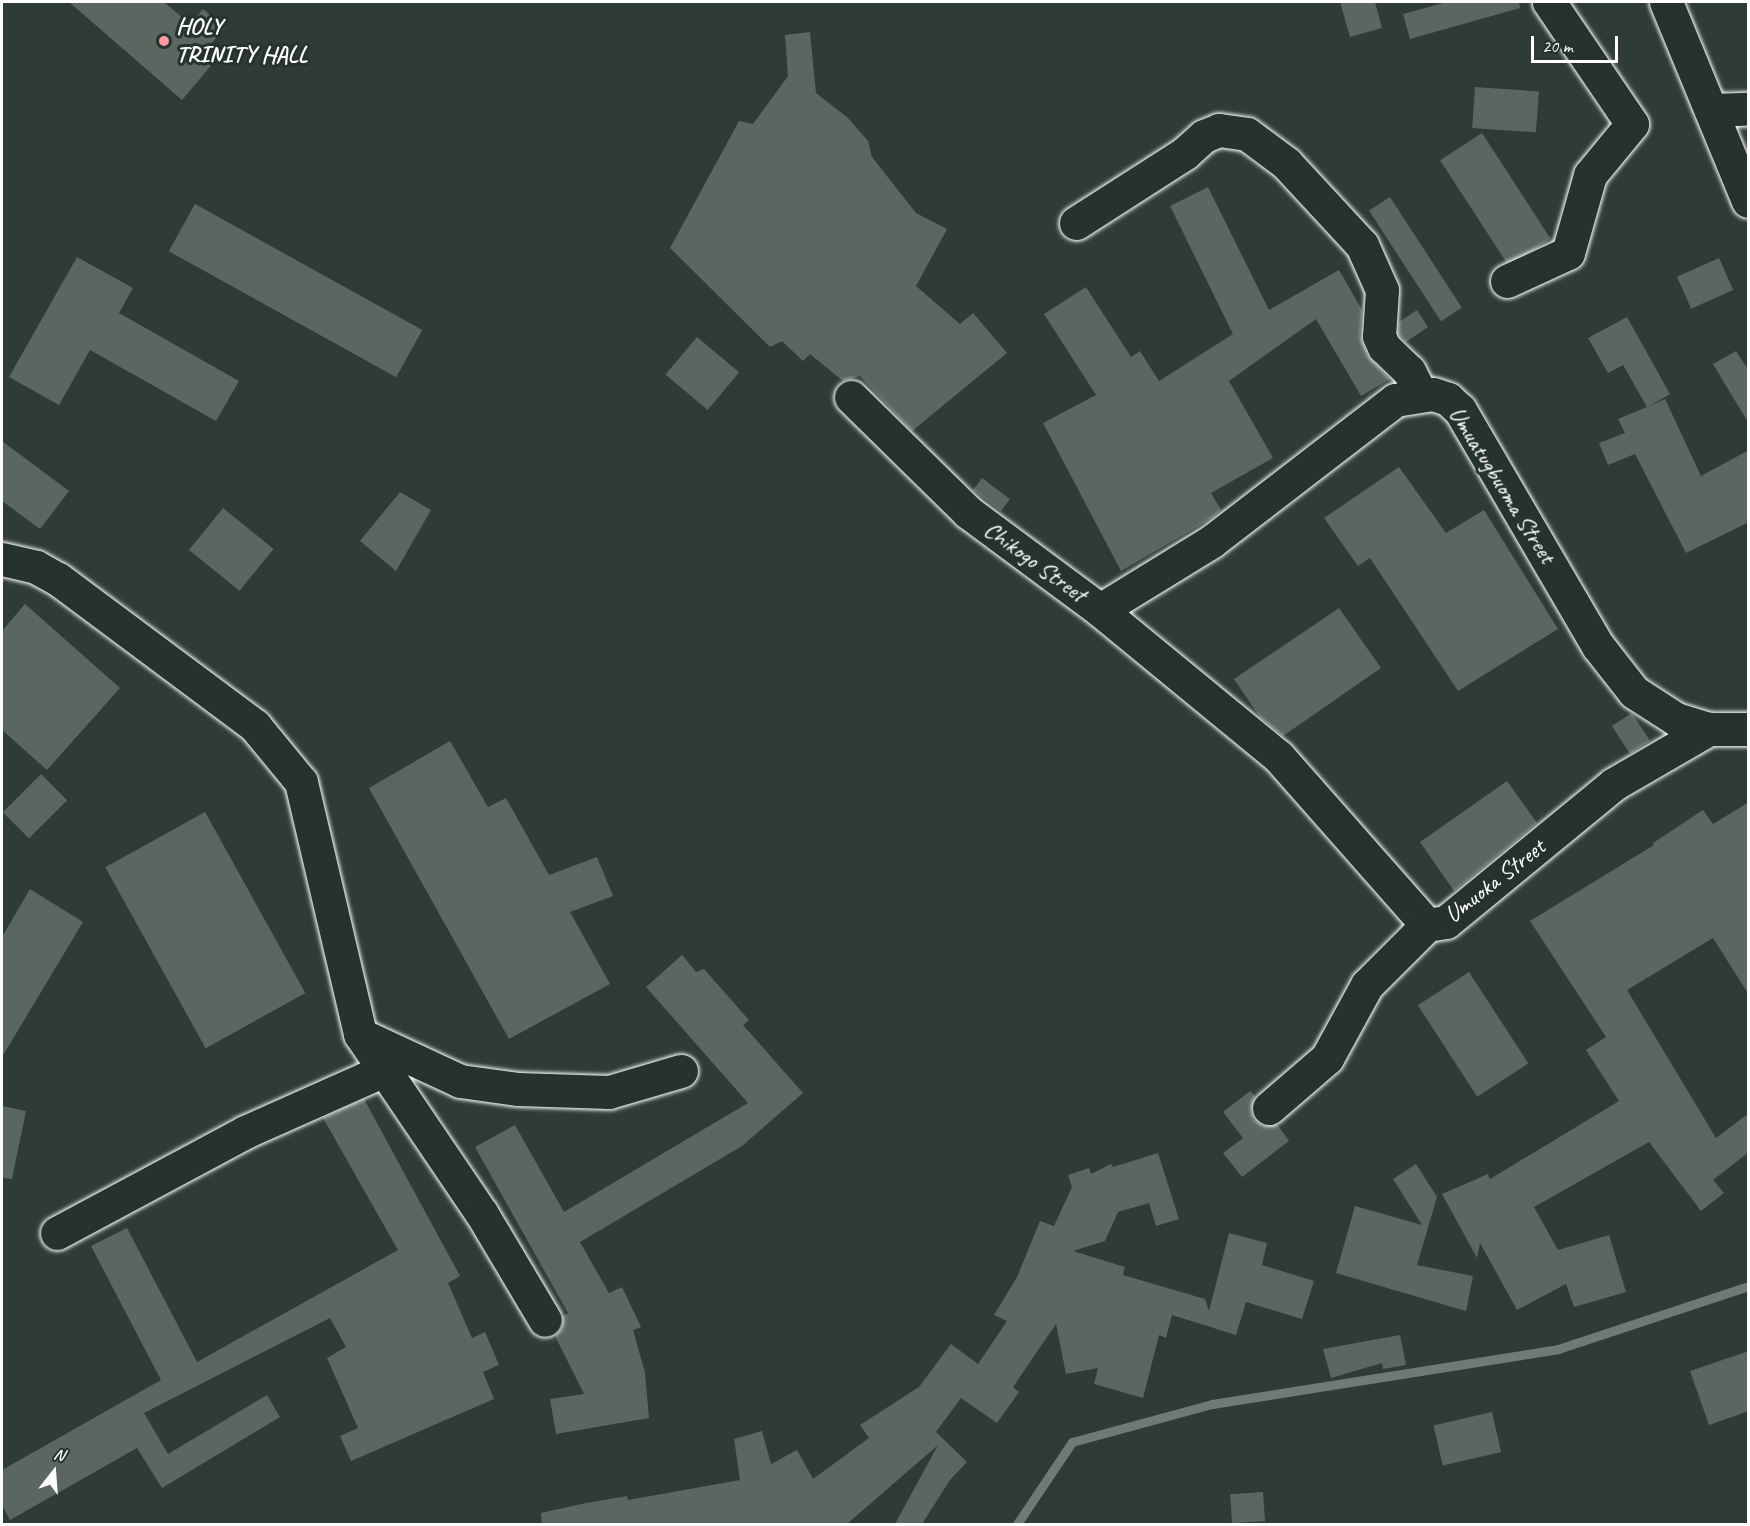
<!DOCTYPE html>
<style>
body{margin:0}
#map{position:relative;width:1750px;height:1526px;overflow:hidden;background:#2f3b35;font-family:Caveat,sans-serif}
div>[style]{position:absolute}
.stream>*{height:9px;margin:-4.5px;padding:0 4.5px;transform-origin:4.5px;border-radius:4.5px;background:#707975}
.building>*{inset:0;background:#5b6661;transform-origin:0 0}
.roads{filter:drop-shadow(0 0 2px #fff) drop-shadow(0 0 2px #fff)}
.minor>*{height:33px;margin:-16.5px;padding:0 16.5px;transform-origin:16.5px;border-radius:16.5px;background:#26332d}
.major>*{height:33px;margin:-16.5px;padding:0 16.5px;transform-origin:16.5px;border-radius:16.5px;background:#26332d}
.dots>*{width:16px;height:16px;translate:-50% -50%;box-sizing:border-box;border:3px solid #26332d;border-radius:50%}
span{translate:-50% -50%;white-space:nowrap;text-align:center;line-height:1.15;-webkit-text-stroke:6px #26332d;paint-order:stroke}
.poi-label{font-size:24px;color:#fff;font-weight:700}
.left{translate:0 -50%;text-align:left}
.street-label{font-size:24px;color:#fff}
.frame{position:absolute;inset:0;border:3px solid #fff;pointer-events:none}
.north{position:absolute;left:24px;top:1442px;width:60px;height:60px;-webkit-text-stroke:4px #26332d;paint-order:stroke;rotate:17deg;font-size:16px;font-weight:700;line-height:24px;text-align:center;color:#fff}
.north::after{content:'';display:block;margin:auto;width:21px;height:27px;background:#fff;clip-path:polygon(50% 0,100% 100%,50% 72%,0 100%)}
.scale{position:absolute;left:1531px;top:36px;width:87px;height:27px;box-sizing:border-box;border:3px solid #fff;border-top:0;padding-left:8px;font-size:18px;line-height:21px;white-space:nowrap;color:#fff;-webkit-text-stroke:4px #26332d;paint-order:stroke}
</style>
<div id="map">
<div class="stream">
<i style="left:1017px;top:1524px;width:99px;rotate:-56.1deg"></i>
<i style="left:1072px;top:1442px;width:145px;rotate:-15.2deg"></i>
<i style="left:1212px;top:1404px;width:350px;rotate:-9deg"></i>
<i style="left:1558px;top:1349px;width:200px;rotate:-18.3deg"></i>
</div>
<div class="building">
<i style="clip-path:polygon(69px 2px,164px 2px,190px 24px,203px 9px,225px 28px,203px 53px,214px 62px,182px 100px)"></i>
<i style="clip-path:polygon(1340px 2px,1375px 2px,1382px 28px,1350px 37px)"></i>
<i style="clip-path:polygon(1447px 2px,1519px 2px,1520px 8px,1410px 39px,1403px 14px)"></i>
<i style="clip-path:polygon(810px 32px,816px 93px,848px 118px,868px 141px,872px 157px,916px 213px,947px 229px,916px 286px,960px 324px,973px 313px,1007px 353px,912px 431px,860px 376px,843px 381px,810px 354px,803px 361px,782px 341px,770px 347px,670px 248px,739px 121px,753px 124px,788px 76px,785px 35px)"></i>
<i style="left:1475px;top:87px;width:64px;height:41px;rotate:4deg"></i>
<i style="left:1482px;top:133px;width:126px;height:50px;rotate:57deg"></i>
<i style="clip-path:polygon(1208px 187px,1269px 310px,1339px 270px,1362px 310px,1360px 335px,1367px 355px,1390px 379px,1361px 396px,1316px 319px,1229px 381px,1273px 458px,1211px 493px,1221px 510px,1212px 518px,1121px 571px,1043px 423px,1096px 395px,1044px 314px,1086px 287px,1131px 357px,1140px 351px,1159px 381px,1233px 334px,1170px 206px)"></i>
<i style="left:1390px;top:197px;width:132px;height:25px;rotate:57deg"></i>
<i style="left:195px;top:204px;width:260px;height:54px;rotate:29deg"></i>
<i style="clip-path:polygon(77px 257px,133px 288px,119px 313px,239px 381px,216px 421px,90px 350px,59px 405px,9px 377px)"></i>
<i style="left:1719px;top:258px;width:35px;height:46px;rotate:66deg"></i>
<i style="clip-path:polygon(1417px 310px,1428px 327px,1406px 342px,1398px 333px,1399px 322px)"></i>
<i style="clip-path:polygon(1627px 317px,1670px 394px,1648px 407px,1665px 399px,1701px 476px,1749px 450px,1749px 522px,1686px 553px,1635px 454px,1608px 465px,1599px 443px,1625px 433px,1618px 419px,1647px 407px,1623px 365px,1608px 373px,1588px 338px)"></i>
<i style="left:697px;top:337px;width:55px;height:49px;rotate:40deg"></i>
<i style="clip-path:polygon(1736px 351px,1749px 371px,1749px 424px,1713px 364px)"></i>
<i style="clip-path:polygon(2px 441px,69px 491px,40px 529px,2px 501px)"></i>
<i style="clip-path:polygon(1399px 467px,1446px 533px,1484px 510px,1558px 629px,1458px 691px,1370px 558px,1358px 566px,1324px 518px)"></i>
<i style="left:982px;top:478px;width:35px;height:15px;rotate:37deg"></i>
<i style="clip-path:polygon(400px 492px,431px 510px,396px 571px,360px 541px)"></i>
<i style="left:223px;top:508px;width:65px;height:54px;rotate:39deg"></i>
<i style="clip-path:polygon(25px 604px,120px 688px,47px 770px,2px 730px,2px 631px)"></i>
<i style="clip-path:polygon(1339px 608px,1381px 668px,1283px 736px,1260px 717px,1234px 679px)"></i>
<i style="left:1632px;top:713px;width:33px;height:24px;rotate:57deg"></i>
<i style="clip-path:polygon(450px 741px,488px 807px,506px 798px,549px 875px,597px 857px,613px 896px,570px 912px,610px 984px,509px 1039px,369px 788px)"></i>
<i style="left:41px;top:774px;width:37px;height:54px;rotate:45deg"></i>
<i style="clip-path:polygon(1507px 781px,1537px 823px,1454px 891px,1420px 842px)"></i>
<i style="clip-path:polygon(1749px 802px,1749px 995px,1713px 938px,1627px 990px,1716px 1138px,1749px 1113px,1749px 1152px,1713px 1180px,1724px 1193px,1701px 1211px,1649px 1142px,1534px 1207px,1558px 1250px,1609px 1235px,1626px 1292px,1574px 1307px,1566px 1284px,1517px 1310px,1480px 1243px,1477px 1258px,1442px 1194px,1488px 1174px,1490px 1179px,1619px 1101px,1586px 1050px,1606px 1037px,1530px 921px,1654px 845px,1653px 843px,1703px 810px,1713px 824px)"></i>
<i style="left:205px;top:812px;width:207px;height:114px;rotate:61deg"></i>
<i style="clip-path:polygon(30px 889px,83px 922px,2px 1057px,2px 937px)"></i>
<i style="clip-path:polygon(682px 955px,696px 972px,704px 969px,749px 1020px,743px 1025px,803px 1093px,742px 1146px,580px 1242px,609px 1293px,622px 1287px,641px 1327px,633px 1330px,645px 1373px,649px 1418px,556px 1434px,550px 1399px,584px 1394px,555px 1336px,562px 1329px,563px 1316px,568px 1313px,475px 1147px,515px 1125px,564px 1212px,748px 1103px,646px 987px)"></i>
<i style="left:1469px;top:972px;width:109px;height:61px;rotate:57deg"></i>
<i style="clip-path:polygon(1250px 1091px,1255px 1096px,1251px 1111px,1254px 1120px,1263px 1126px,1277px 1124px,1289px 1141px,1242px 1177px,1223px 1153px,1243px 1138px,1223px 1112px)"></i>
<i style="clip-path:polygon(364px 1099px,460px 1276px,448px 1283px,472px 1338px,485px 1332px,499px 1365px,483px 1372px,494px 1399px,351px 1461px,340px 1436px,358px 1428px,327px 1358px,346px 1347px,330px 1318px,144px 1413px,168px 1454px,267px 1395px,280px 1417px,162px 1488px,137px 1448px,10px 1520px,2px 1505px,2px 1470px,161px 1380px,91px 1246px,127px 1228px,197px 1362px,398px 1250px,323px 1118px)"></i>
<i style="clip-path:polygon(2px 1106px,26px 1111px,12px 1179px,2px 1178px)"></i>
<i style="clip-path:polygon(1158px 1153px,1179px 1219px,1156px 1226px,1149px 1203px,1118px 1212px,1105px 1241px,1073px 1251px,1125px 1267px,1123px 1275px,1205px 1299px,1209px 1311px,1229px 1233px,1267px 1243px,1262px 1265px,1314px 1281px,1302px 1319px,1246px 1302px,1236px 1335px,1172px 1315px,1166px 1338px,1159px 1335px,1143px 1398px,1094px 1384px,1098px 1368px,1066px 1374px,1056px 1324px,1013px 1387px,1019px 1392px,997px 1423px,961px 1398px,936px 1432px,967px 1462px,950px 1480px,922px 1524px,895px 1524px,938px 1445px,847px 1524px,542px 1524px,541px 1513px,586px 1503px,627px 1496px,628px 1500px,740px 1480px,734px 1439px,762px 1431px,771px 1464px,797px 1450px,813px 1479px,869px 1438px,860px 1425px,919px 1387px,951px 1344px,978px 1364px,1007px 1321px,994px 1315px,1017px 1277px,1040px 1221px,1054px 1226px,1072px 1187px,1068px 1175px,1089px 1168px,1091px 1174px,1111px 1164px,1113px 1167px)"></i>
<i style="clip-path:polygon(1416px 1164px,1437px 1197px,1417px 1265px,1473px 1276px,1466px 1311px,1336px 1273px,1355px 1206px,1422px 1225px,1393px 1179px)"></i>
<i style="clip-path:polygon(1400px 1335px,1406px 1365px,1383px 1369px,1382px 1363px,1331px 1378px,1323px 1349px)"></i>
<i style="clip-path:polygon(1749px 1351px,1749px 1411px,1709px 1425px,1690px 1371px)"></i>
<i style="left:1492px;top:1412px;width:41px;height:60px;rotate:77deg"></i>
<i style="left:1263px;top:1492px;width:29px;height:33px;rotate:86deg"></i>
</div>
<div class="roads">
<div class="minor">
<i style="left:1711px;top:110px;width:37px;rotate:-2deg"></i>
<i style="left:1076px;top:223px;width:130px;rotate:-32.7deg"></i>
<i style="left:1185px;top:153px;width:25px;rotate:-42deg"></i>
<i style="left:1204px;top:136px;width:16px;rotate:-22deg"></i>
<i style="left:1219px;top:130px;width:28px;rotate:8deg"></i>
<i style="left:1247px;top:134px;width:49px;rotate:36.6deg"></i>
<i style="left:1286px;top:163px;width:112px;rotate:47.2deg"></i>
<i style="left:1362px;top:245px;width:49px;rotate:66deg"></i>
<i style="left:1382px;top:290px;width:46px;rotate:93.7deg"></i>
<i style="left:1379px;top:336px;width:12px;rotate:66deg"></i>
<i style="left:1384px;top:347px;width:35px;rotate:44deg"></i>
<i style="left:1409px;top:371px;width:25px;rotate:63deg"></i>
<i style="left:1507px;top:281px;width:67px;rotate:-24.7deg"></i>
<i style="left:1568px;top:253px;width:81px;rotate:-74.2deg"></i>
<i style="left:1590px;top:175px;width:66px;rotate:-50.5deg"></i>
<i style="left:1632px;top:124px;width:148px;rotate:-124.2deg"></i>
<i style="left:851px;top:397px;width:164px;rotate:44.5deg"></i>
<i style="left:968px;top:512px;width:164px;rotate:36.6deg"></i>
<i style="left:1100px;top:610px;width:230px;rotate:39.4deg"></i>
<i style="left:1278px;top:756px;width:225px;rotate:48.6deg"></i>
<i style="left:1427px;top:925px;width:19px;rotate:-9deg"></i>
<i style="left:1446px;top:922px;width:217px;rotate:-39.4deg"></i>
<i style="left:1614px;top:784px;width:110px;rotate:-30.1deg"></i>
<i style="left:2px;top:559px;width:35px;rotate:13deg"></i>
<i style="left:36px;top:567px;width:25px;rotate:29deg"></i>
<i style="left:58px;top:579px;width:246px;rotate:36.7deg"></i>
<i style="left:255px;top:726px;width:72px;rotate:50.6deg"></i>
<i style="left:301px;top:782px;width:259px;rotate:76.8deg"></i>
<i style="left:360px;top:1034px;width:217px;rotate:55.9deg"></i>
<i style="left:482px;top:1214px;width:123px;rotate:59.3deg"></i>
<i style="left:1100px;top:610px;width:132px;rotate:-31.6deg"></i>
<i style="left:1212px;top:541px;width:231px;rotate:-37.6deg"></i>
<i style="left:1395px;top:400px;width:38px;rotate:-9deg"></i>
<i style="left:1433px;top:394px;width:16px;rotate:18deg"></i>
<i style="left:1448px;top:399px;width:16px;rotate:43deg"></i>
<i style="left:1460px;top:410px;width:273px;rotate:59.7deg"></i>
<i style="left:1598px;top:646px;width:58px;rotate:52deg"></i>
<i style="left:1634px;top:692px;width:50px;rotate:32.7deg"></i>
<i style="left:1676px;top:719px;width:34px;rotate:17deg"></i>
<i style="left:1709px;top:729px;width:39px"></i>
<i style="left:361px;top:1035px;width:109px;rotate:24.9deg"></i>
<i style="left:460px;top:1081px;width:59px;rotate:7.9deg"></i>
<i style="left:518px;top:1089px;width:91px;rotate:1.9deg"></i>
<i style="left:609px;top:1092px;width:75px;rotate:-16.3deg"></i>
<i style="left:1269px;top:1108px;width:77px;rotate:-40.8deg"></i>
<i style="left:1327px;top:1058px;width:83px;rotate:-61.3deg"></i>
<i style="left:1367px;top:985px;width:85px;rotate:-45deg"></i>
<i style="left:57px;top:1233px;width:213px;rotate:-28.2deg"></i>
<i style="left:245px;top:1132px;width:152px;rotate:-24deg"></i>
</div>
<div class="major">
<i style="left:1666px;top:2px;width:215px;rotate:67.6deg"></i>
</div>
</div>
<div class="dots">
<i style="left:164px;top:41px;background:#ff9aa2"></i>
</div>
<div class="poi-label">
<span class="left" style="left:176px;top:41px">HOLY<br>TRINITY HALL</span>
</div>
<div class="street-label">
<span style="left:1502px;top:485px;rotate:58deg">Umuatugbuoma Street</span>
<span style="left:1035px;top:562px;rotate:36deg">Chikogo Street</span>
<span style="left:1495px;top:881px;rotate:-38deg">Umuoka Street</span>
</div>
<div class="frame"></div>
<div class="north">N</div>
<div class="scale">20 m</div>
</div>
